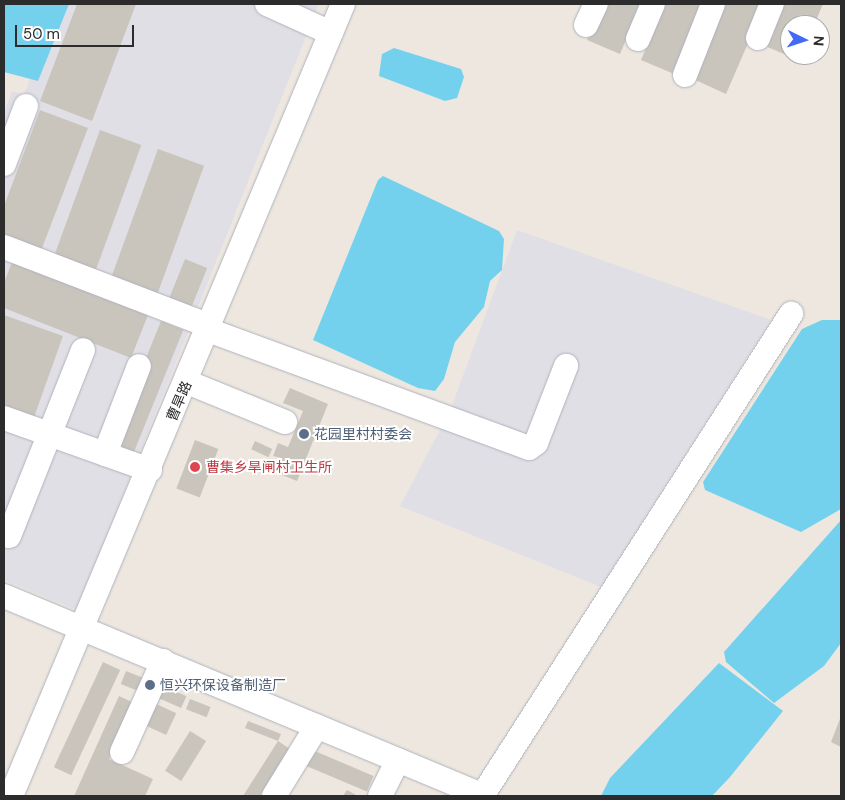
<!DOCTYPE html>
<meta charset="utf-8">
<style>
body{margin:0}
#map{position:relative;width:845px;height:800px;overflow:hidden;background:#ede7df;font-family:"DM Sans","Noto Sans SC",sans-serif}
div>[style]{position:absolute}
.industrial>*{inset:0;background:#e1dfe6}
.water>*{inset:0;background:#74d1ed}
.building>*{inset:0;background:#c9c5bd;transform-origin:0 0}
.roads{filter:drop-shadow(0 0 1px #afb2bc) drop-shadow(0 0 1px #afb2bc)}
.minor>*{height:24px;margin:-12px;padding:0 12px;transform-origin:12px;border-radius:12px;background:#fff}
.dots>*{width:14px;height:14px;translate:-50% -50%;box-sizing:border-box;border:2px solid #fff;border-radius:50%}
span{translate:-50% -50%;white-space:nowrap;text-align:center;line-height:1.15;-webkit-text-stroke:4px #fff;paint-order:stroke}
.street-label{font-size:14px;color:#2c2c2c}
.service-label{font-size:14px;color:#4e5e75}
.left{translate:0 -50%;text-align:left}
.health-label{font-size:14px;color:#be3a42}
.frame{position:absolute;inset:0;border:5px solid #2c2c2c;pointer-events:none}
.north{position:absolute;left:780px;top:15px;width:50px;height:50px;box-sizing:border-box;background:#fff;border:1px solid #ababab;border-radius:50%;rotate:94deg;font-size:14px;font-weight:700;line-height:20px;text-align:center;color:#2c2c2c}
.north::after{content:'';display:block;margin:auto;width:18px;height:22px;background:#426af7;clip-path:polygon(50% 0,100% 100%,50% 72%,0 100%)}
.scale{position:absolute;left:15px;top:25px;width:119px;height:22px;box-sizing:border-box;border:2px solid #2c2c2c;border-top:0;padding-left:6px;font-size:15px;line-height:18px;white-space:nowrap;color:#2c2c2c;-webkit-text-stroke:4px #fff;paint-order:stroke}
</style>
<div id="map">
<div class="industrial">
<i style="clip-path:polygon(59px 4px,319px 4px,77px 610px,4px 580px,4px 112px,12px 91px,24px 95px)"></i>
<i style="clip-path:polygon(517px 230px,771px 320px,601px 587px,400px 506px,450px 411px)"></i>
</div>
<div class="water">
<i style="clip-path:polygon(4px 4px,69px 4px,38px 81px,4px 72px)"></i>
<i style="clip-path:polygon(394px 48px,461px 69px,464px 77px,457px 98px,445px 101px,379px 76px,382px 54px)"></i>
<i style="clip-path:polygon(383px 176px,499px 231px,504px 239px,502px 270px,490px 281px,484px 307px,455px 342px,444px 379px,435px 391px,418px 388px,313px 340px,378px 180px)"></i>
<i style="clip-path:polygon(822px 320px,841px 320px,841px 509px,801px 532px,705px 490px,703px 482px,802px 329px)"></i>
<i style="clip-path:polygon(841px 520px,841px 643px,824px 666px,774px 703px,726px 662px,724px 652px)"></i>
<i style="clip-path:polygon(719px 663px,783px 711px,730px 777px,712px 796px,601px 796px,610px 778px)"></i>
</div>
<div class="building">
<i style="clip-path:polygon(77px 4px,136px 4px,92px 121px,40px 101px)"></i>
<i style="clip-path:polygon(602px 4px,641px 4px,620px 54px,587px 40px)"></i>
<i style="clip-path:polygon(665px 4px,704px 4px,674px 74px,641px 60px)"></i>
<i style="clip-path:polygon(723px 4px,765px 4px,726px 94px,691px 78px)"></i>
<i style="clip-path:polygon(783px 4px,823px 4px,814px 25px,790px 25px,790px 55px,801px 55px,798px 60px,765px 46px)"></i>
<i style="clip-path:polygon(40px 110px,88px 128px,39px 256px,4px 242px,4px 206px)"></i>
<i style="left:100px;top:130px;width:44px;height:139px;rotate:20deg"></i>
<i style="left:158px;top:149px;width:49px;height:139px;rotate:20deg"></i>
<i style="left:185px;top:259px;width:24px;height:46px;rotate:22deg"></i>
<i style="clip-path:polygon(12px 262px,148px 315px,131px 358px,4px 308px,4px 283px)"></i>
<i style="clip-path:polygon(4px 315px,63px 336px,33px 420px,4px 409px)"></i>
<i style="left:161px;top:321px;width:24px;height:133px;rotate:22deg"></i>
<i style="clip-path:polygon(290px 388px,328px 404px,297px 481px,275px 472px,281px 458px,273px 456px,278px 443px,288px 447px,303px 411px,283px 403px)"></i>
<i style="left:195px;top:440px;width:25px;height:52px;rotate:21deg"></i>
<i style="left:255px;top:441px;width:19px;height:9px;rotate:25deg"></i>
<i style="left:103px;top:662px;width:19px;height:116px;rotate:25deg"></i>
<i style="left:126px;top:671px;width:24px;height:14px;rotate:22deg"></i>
<i style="left:159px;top:684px;width:30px;height:13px;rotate:24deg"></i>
<i style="clip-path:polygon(119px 696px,134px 703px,109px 759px,153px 779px,145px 796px,74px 796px)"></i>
<i style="left:190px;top:699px;width:22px;height:11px;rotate:21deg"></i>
<i style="left:150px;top:701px;width:29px;height:24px;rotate:25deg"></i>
<i style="clip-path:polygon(841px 716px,841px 747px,831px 742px)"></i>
<i style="clip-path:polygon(248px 721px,281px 734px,278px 741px,290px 749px,260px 796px,243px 796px,278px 741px,245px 728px)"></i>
<i style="left:190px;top:731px;width:19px;height:47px;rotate:32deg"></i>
<i style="left:310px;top:749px;width:69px;height:17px;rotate:23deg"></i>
<i style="clip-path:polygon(347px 790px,358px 796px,343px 796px)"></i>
</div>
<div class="roads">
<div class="minor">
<i style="left:267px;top:4px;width:70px;rotate:24.4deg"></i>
<i style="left:586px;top:25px;width:23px;rotate:-65deg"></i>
<i style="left:758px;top:38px;width:37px;rotate:-68deg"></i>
<i style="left:638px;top:39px;width:38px;rotate:-67deg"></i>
<i style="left:685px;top:75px;width:76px;rotate:-68.5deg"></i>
<i style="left:4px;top:164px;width:62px;rotate:-69.2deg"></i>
<i style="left:4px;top:247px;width:221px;rotate:21deg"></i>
<i style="left:208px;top:330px;width:342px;rotate:20.2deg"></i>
<i style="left:529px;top:448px;width:9px;rotate:-36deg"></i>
<i style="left:536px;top:443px;width:83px;rotate:-68.7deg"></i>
<i style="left:187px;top:382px;width:106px;rotate:22.2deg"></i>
<i style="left:4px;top:418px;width:155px;rotate:19.6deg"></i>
<i style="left:105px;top:454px;width:94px;rotate:-68.9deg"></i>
<i style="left:9px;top:536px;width:200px;rotate:-68.3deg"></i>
<i style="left:4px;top:596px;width:520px;rotate:22.62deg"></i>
<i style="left:122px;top:752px;width:100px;rotate:-65.7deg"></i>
<i style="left:11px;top:796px;width:859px;rotate:-67.26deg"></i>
<i style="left:274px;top:796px;width:82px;rotate:-58.4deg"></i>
<i style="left:380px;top:796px;width:40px;rotate:-63.4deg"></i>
<i style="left:482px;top:796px;width:573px;rotate:-57.34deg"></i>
</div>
</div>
<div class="dots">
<i style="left:304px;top:434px;background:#5c6f8a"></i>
<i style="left:195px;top:467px;background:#e0444e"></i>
<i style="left:150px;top:685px;background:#5c6f8a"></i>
</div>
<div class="street-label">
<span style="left:179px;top:401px;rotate:-67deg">曹旱路</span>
</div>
<div class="service-label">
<span class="left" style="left:314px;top:434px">花园里村村委会</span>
<span class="left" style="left:160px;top:685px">恒兴环保设备制造厂</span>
</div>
<div class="health-label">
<span class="left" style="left:206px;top:467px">曹集乡旱闸村卫生所</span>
</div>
<div class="frame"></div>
<div class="north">N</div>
<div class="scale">50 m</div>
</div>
